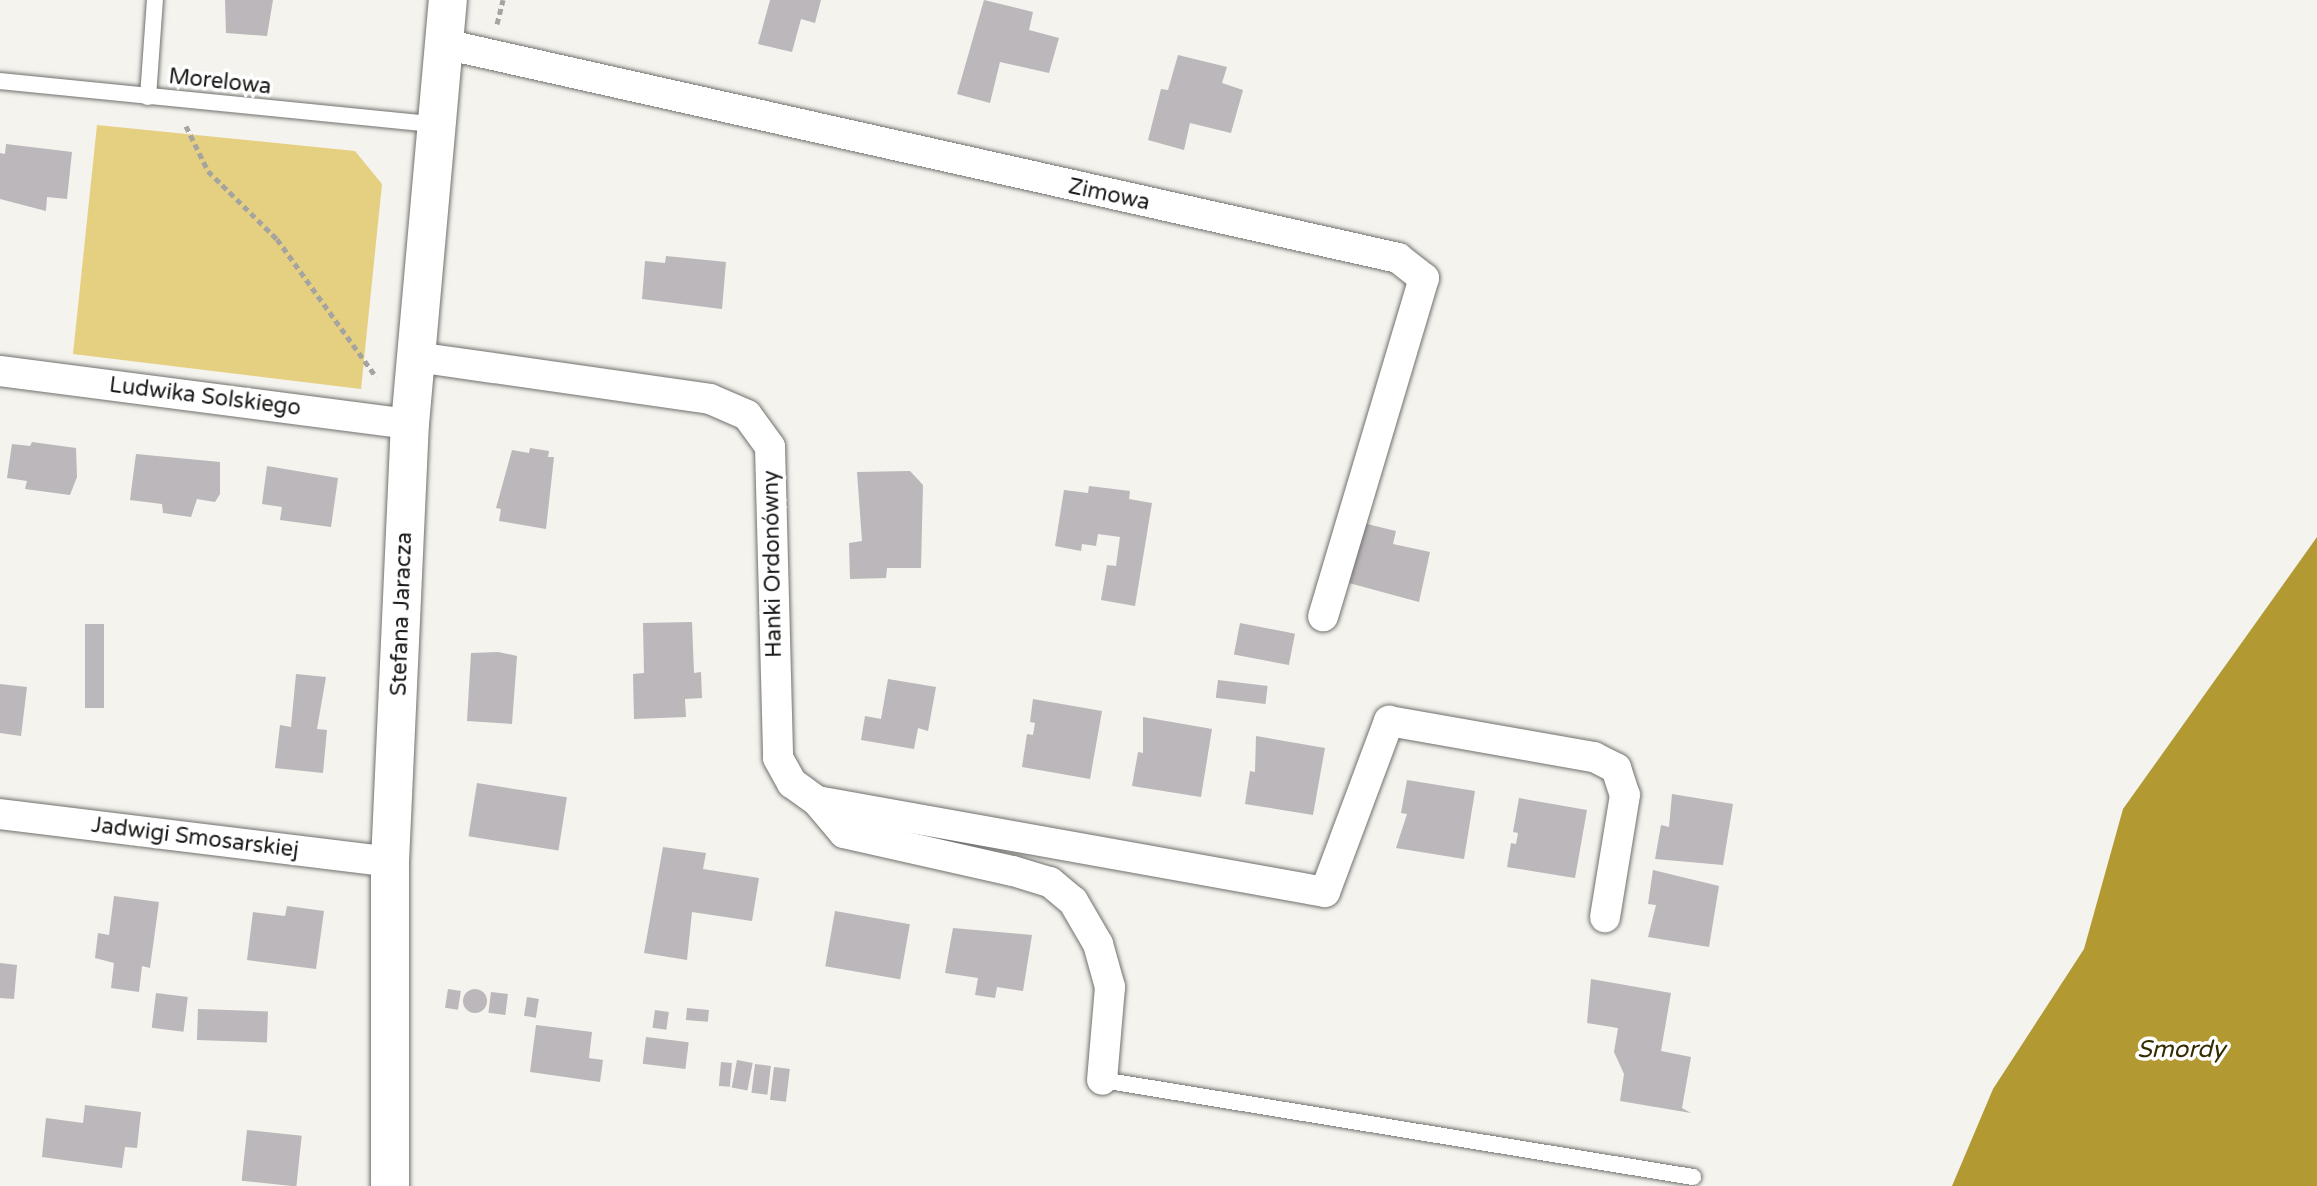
<!DOCTYPE html>
<meta charset="utf-8">
<style>
body{margin:0}
#map{position:relative;width:2317px;height:1186px;overflow:hidden;background:#f4f3ee;font-family:"Varela Round",sans-serif}
div>[style]{position:absolute}
.green>*{inset:0;background:#e5d081}
.water>*{inset:0;background:#b29932}
.building>*{inset:0;background:#bbb7ba;transform-origin:0 0}
.round{border-radius:50%}
.path>*{height:5px;margin-top:-2.5px;transform-origin:0;background:repeating-linear-gradient(90deg,#a5a4a0 0 6px,transparent 0 10px)}
.roads{filter:drop-shadow(0 0 2px #71706d) drop-shadow(0 0 2px #71706d)}
.service>*{height:16px;margin:-8px;padding:0 8px;transform-origin:8px;border-radius:8px;background:#fff}
.minor>*{height:30px;margin:-15px;padding:0 15px;transform-origin:15px;border-radius:15px;background:#fff}
.tertiary>*{height:38px;margin:-19px;padding:0 19px;transform-origin:19px;border-radius:19px;background:#fff}
span{translate:-50% -50%;white-space:nowrap;text-align:center;line-height:1.15;-webkit-text-stroke:7px #fff;paint-order:stroke}
.street-label{font-size:22px;color:#191917}
.water-label{font-size:24px;color:#352b00;font-style:italic}
</style>
<div id="map">
<div class="green">
<i style="clip-path:polygon(97px 125px,355px 151px,382px 184px,361px 389px,73px 354px)"></i>
</div>
<div class="water">
<i style="clip-path:polygon(2317px 537px,2317px 1186px,1952px 1186px,1993px 1089px,2084px 949px,2123px 809px)"></i>
</div>
<div class="building">
<i style="clip-path:polygon(225px 0,273px 0,267px 36px,226px 33px)"></i>
<i style="clip-path:polygon(770px 0,821px 0,815px 23px,801px 19px,792px 52px,758px 44px)"></i>
<i style="clip-path:polygon(984px 0,1033px 12px,1029px 30px,1059px 38px,1049px 73px,1000px 62px,990px 103px,957px 94px)"></i>
<i style="clip-path:polygon(1178px 55px,1227px 67px,1222px 83px,1243px 90px,1231px 133px,1190px 123px,1184px 150px,1148px 140px,1161px 89px,1168px 90px)"></i>
<i style="clip-path:polygon(6px 144px,72px 152px,67px 199px,47px 197px,46px 211px,0 199px,0 153px,5px 154px)"></i>
<i style="clip-path:polygon(666px 256px,726px 262px,722px 309px,642px 299px,645px 261px,665px 263px)"></i>
<i style="clip-path:polygon(32px 442px,76px 448px,77px 477px,70px 495px,25px 489px,27px 481px,7px 478px,12px 444px,30px 446px)"></i>
<i style="clip-path:polygon(530px 448px,549px 451px,548px 457px,554px 457px,546px 529px,499px 521px,501px 509px,496px 508px,512px 450px,529px 453px)"></i>
<i style="clip-path:polygon(136px 454px,220px 462px,220px 494px,215px 502px,197px 499px,191px 517px,163px 513px,162px 504px,130px 500px)"></i>
<i style="clip-path:polygon(267px 466px,338px 478px,331px 527px,280px 520px,282px 507px,262px 504px)"></i>
<i style="clip-path:polygon(910px 471px,923px 485px,921px 568px,887px 568px,886px 578px,850px 579px,849px 543px,862px 541px,857px 472px)"></i>
<i style="clip-path:polygon(1089px 486px,1130px 491px,1129px 499px,1152px 503px,1135px 606px,1101px 600px,1107px 565px,1116px 566px,1120px 537px,1098px 534px,1096px 546px,1082px 544px,1081px 551px,1055px 546px,1064px 490px,1088px 493px)"></i>
<i style="clip-path:polygon(1363px 523px,1396px 531px,1393px 544px,1430px 552px,1419px 602px,1349px 583px)"></i>
<i style="clip-path:polygon(692px 622px,694px 673px,701px 672px,702px 698px,685px 699px,686px 717px,634px 719px,633px 674px,644px 673px,643px 623px)"></i>
<i style="left:1240px;top:623px;width:56px;height:32px;rotate:11deg"></i>
<i style="left:85px;top:624px;width:19px;height:84px"></i>
<i style="clip-path:polygon(498px 652px,517px 656px,512px 724px,467px 721px,471px 653px)"></i>
<i style="clip-path:polygon(296px 674px,326px 677px,317px 729px,327px 730px,323px 773px,275px 768px,280px 725px,291px 727px)"></i>
<i style="clip-path:polygon(888px 679px,936px 687px,928px 731px,918px 728px,914px 749px,861px 740px,865px 716px,881px 719px)"></i>
<i style="left:1218px;top:680px;width:50px;height:18px;rotate:7deg"></i>
<i style="clip-path:polygon(0 684px,27px 687px,21px 736px,0 733px)"></i>
<i style="clip-path:polygon(1033px 699px,1102px 711px,1090px 779px,1022px 767px,1027px 734px,1033px 735px,1035px 723px,1030px 722px)"></i>
<i style="clip-path:polygon(1143px 717px,1212px 729px,1201px 797px,1132px 786px,1138px 752px,1143px 753px)"></i>
<i style="clip-path:polygon(1256px 736px,1325px 748px,1313px 815px,1245px 804px,1250px 771px,1255px 772px)"></i>
<i style="clip-path:polygon(1407px 780px,1475px 791px,1464px 859px,1396px 848px,1407px 814px,1401px 813px)"></i>
<i style="left:477px;top:783px;width:91px;height:54px;rotate:9deg"></i>
<i style="clip-path:polygon(1672px 794px,1733px 804px,1723px 865px,1655px 859px,1661px 825px,1669px 827px)"></i>
<i style="clip-path:polygon(1519px 798px,1587px 810px,1575px 878px,1507px 867px,1511px 843px,1516px 844px,1518px 833px,1513px 832px)"></i>
<i style="clip-path:polygon(663px 847px,706px 853px,703px 869px,759px 878px,752px 921px,692px 912px,687px 960px,644px 953px)"></i>
<i style="clip-path:polygon(1653px 870px,1719px 886px,1709px 947px,1648px 937px,1656px 905px,1648px 904px)"></i>
<i style="clip-path:polygon(114px 896px,159px 902px,150px 968px,142px 966px,139px 992px,111px 988px,114px 963px,95px 958px,98px 933px,109px 935px)"></i>
<i style="clip-path:polygon(287px 906px,324px 911px,316px 969px,247px 960px,253px 912px,285px 916px)"></i>
<i style="left:835px;top:911px;width:76px;height:56px;rotate:10deg"></i>
<i style="clip-path:polygon(953px 928px,1032px 935px,1023px 991px,997px 987px,995px 998px,975px 995px,978px 978px,945px 973px)"></i>
<i style="clip-path:polygon(0 963px,17px 965px,14px 999px,0 998px)"></i>
<i style="clip-path:polygon(1591px 979px,1671px 993px,1661px 1051px,1691px 1057px,1682px 1108px,1691px 1113px,1620px 1101px,1624px 1074px,1614px 1052px,1618px 1028px,1587px 1023px)"></i>
<i class="round" style="left:463px;top:989px;width:24px;height:24px"></i>
<i style="left:448px;top:989px;width:13px;height:19px;rotate:9deg"></i>
<i style="left:491px;top:992px;width:17px;height:21px;rotate:7deg"></i>
<i style="left:156px;top:993px;width:32px;height:35px;rotate:7deg"></i>
<i style="left:527px;top:997px;width:12px;height:19px;rotate:9deg"></i>
<i style="left:687px;top:1008px;width:22px;height:12px;rotate:5deg"></i>
<i style="left:198px;top:1009px;width:70px;height:31px;rotate:2deg"></i>
<i style="left:655px;top:1010px;width:14px;height:18px;rotate:8deg"></i>
<i style="clip-path:polygon(536px 1025px,592px 1032px,589px 1058px,603px 1060px,600px 1082px,530px 1072px)"></i>
<i style="left:646px;top:1037px;width:43px;height:27px;rotate:7deg"></i>
<i style="left:737px;top:1060px;width:16px;height:28px;rotate:11deg"></i>
<i style="left:721px;top:1062px;width:11px;height:24px;rotate:5deg"></i>
<i style="left:755px;top:1064px;width:16px;height:29px;rotate:7deg"></i>
<i style="left:774px;top:1067px;width:16px;height:33px;rotate:7deg"></i>
<i style="clip-path:polygon(85px 1105px,141px 1112px,137px 1148px,125px 1147px,122px 1168px,42px 1157px,46px 1118px,83px 1123px)"></i>
<i style="left:247px;top:1130px;width:55px;height:51px;rotate:6deg"></i>
</div>
<div class="path">
<i style="left:497px;top:24px;width:25px;rotate:-76deg"></i>
<i style="left:186px;top:126px;width:50px;rotate:63.9deg"></i>
<i style="left:208px;top:171px;width:97px;rotate:44.6deg"></i>
<i style="left:277px;top:239px;width:170px;rotate:54.3deg"></i>
</div>
<div class="roads">
<div class="service">
<i style="left:0;top:81px;width:439px;rotate:5.7deg"></i>
<i style="left:148px;top:97px;width:97px;rotate:-85.9deg"></i>
<i style="left:1102px;top:1080px;width:599px;rotate:9.32deg"></i>
</div>
<div class="minor">
<i style="left:444px;top:44px;width:978px;rotate:12.64deg"></i>
<i style="left:1398px;top:258px;width:33px;rotate:38deg"></i>
<i style="left:1424px;top:278px;width:353px;rotate:106.6deg"></i>
<i style="left:416px;top:357px;width:297px;rotate:8.1deg"></i>
<i style="left:710px;top:399px;width:40px;rotate:23.4deg"></i>
<i style="left:747px;top:415px;width:39px;rotate:54deg"></i>
<i style="left:770px;top:447px;width:311px;rotate:88.5deg"></i>
<i style="left:778px;top:758px;width:29px;rotate:61deg"></i>
<i style="left:792px;top:783px;width:31px;rotate:36deg"></i>
<i style="left:817px;top:801px;width:516px;rotate:10.16deg"></i>
<i style="left:1325px;top:892px;width:183px;rotate:-69.5deg"></i>
<i style="left:1389px;top:721px;width:208px;rotate:10deg"></i>
<i style="left:1594px;top:757px;width:25px;rotate:27deg"></i>
<i style="left:1616px;top:768px;width:28px;rotate:72deg"></i>
<i style="left:1625px;top:795px;width:124px;rotate:99.3deg"></i>
<i style="left:0;top:371px;width:413px;rotate:7.4deg"></i>
<i style="left:817px;top:801px;width:42px;rotate:49.8deg"></i>
<i style="left:844px;top:833px;width:173px;rotate:12.7deg"></i>
<i style="left:1013px;top:871px;width:39px;rotate:17deg"></i>
<i style="left:1050px;top:882px;width:30px;rotate:40deg"></i>
<i style="left:1073px;top:901px;width:50px;rotate:59.8deg"></i>
<i style="left:1098px;top:944px;width:45px;rotate:74.4deg"></i>
<i style="left:1110px;top:987px;width:93px;rotate:94.9deg"></i>
<i style="left:0;top:814px;width:393px;rotate:7deg"></i>
</div>
<div class="tertiary">
<i style="left:390px;top:1186px;width:324px;rotate:-90deg"></i>
<i style="left:390px;top:862px;width:438px;rotate:-87.4deg"></i>
<i style="left:410px;top:424px;width:426px;rotate:-84.9deg"></i>
</div>
</div>
<div class="street-label">
<span style="left:220px;top:82px;rotate:6deg">Morelowa</span>
<span style="left:1109px;top:195px;rotate:12deg">Zimowa</span>
<span style="left:205px;top:397px;rotate:7deg">Ludwika Solskiego</span>
<span style="left:773px;top:564px;rotate:-91deg">Hanki Ordonówny</span>
<span style="left:402px;top:614px;rotate:-88deg">Stefana Jaracza</span>
<span style="left:195px;top:838px;rotate:7deg">Jadwigi Smosarskiej</span>
</div>
<div class="water-label">
<span style="left:2181px;top:1050px">Smordy</span>
</div>
</div>
